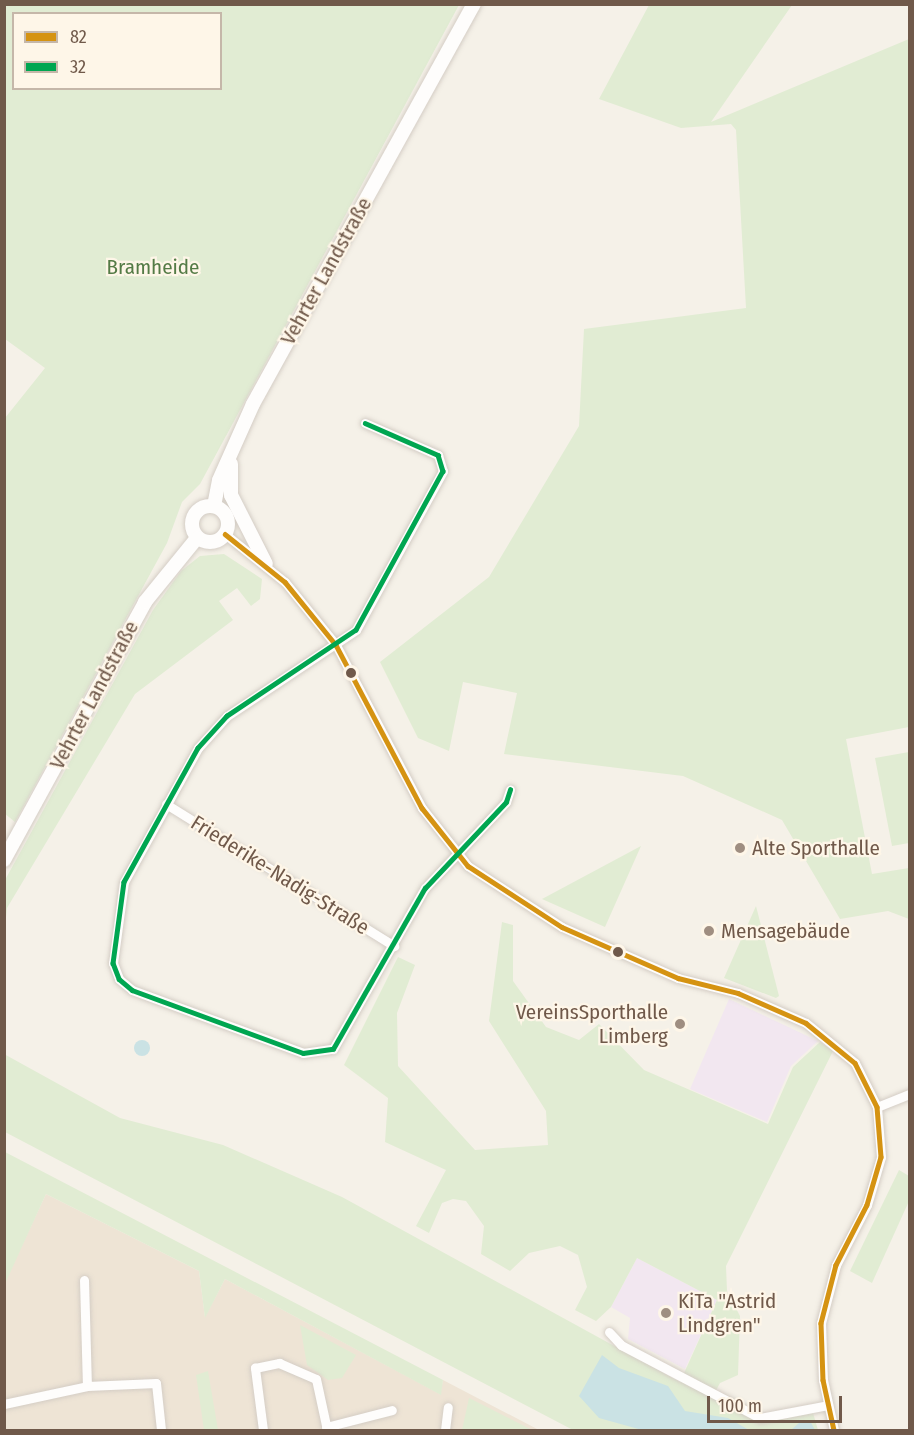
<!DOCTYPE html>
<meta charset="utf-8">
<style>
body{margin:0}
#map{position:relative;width:914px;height:1435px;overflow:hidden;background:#f5f1e8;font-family:"Fira Sans Condensed",sans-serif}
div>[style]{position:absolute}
.residential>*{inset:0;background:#eee4d5}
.education>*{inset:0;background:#f2e7f0}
.green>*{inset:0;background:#e1ecd3}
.water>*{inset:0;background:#cae2e4}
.round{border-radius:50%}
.roads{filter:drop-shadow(0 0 2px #d4cdc5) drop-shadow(0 0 2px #d4cdc5)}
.street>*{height:9px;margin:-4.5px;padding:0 4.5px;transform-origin:4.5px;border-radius:4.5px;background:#fefdfc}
.secondary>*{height:14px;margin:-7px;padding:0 7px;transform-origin:7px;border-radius:7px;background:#fefdfc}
.secondary>.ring{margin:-7px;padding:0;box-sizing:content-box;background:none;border:14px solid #fefdfc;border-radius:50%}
.bus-1>*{height:4.5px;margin:-2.25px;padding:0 2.25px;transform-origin:2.25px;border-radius:2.25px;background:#d59312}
.bus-2>*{height:4.5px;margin:-2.25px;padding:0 2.25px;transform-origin:2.25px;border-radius:2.25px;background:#00a651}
.dots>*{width:16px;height:16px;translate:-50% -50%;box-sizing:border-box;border:3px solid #fef6e8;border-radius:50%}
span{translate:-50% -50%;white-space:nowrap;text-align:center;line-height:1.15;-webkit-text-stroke:4.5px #fef6e8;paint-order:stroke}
.park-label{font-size:21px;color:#547b46}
.street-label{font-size:21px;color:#70594a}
.poi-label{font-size:21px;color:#70594a}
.left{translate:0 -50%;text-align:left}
.right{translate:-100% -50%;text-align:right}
.frame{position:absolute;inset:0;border:6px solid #70594a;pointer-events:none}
.legend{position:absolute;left:12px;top:12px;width:210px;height:78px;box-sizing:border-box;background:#fef6e8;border:2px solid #c5b7a9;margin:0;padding:8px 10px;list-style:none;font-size:18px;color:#70594a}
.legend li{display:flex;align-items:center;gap:12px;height:30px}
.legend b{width:30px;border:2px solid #c5b7a9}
.scale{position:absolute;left:707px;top:1396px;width:135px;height:27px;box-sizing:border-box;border:3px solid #70594a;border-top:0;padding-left:8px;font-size:18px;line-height:21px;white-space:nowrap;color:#70594a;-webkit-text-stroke:4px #fef6e8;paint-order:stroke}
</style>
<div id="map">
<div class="residential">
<i style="clip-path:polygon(46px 1194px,199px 1271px,205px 1317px,225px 1279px,440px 1394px,443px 1380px,539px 1430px,5px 1430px,4px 1284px)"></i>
</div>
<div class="education">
<i style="clip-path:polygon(729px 999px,818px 1041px,791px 1066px,767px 1122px,690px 1089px)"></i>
<i style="clip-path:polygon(637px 1258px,717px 1300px,685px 1369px,628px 1339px,630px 1318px,611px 1307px)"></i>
</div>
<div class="green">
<i style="clip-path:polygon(evenodd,4px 5px,459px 5px,200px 484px,182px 502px,167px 543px,15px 822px,4px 813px,5px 418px,45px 368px,5px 339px,4px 5px,14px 14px,220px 14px,220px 88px,14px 88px,14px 14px)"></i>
<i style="clip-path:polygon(649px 5px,792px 5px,711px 122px,909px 39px,909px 727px,846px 739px,872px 874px,909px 868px,909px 919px,888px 911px,840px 919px,782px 820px,683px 776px,504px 754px,517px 693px,463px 682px,449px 751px,418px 738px,380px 662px,489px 577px,579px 426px,584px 329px,746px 308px,736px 130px,731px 124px,681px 128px,599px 99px)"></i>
<i style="clip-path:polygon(224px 554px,262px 579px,260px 599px,251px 606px,237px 588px,219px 601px,233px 620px,135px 694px,7px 908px,5px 927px,5px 880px,153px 610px,181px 571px,200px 556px)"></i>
<i style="clip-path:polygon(909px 752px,909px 843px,892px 846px,875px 758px)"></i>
<i style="clip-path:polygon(641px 846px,605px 927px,542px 899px)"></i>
<i style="clip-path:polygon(756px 906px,779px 996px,776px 998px,724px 978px)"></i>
<i style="clip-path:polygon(502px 922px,513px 925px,513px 981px,546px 1027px,579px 1040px,599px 1024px,644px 1070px,768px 1124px,793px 1067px,820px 1042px,833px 1051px,726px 1266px,727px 1291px,740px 1316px,738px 1375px,720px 1383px,712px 1398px,761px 1423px,813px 1413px,818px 1430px,573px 1430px,5px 1132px,4px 1054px,120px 1118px,223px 1145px,342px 1197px,680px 1382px,717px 1300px,637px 1258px,611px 1307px,596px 1321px,575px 1310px,587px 1287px,578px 1255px,560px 1246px,529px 1253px,510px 1271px,481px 1254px,484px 1226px,466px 1201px,453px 1199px,442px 1203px,429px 1233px,416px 1226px,446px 1170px,385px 1142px,388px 1098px,344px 1065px,398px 957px,415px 965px,397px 1013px,398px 1066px,475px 1150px,548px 1145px,546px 1111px,489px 1021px)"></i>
<i style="clip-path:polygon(5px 1152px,443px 1380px,441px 1395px,225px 1279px,205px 1318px,199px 1271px,46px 1194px,5px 1284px)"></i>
<i style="clip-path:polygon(899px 1170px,909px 1176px,909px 1201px,872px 1283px,850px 1271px)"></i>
<i style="clip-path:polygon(300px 1325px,356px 1355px,342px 1378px,328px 1380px,307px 1365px)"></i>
<i style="clip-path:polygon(208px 1371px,218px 1430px,204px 1430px,196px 1375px)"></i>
<i style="clip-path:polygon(469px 1398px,532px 1430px,462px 1430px)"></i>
</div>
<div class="water">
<i class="round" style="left:134px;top:1040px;width:16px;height:16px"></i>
<i style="clip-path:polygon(602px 1355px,619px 1368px,668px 1386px,685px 1411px,728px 1418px,749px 1430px,642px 1430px,599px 1418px,579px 1396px)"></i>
<i style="clip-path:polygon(810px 1421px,815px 1430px,791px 1430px,799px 1423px)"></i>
</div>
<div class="roads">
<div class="street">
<i style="left:365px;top:423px;width:80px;rotate:23.7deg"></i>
<i style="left:438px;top:455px;width:17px;rotate:73deg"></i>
<i style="left:443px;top:471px;width:181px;rotate:118.7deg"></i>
<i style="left:356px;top:630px;width:155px;rotate:146.3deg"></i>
<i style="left:227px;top:716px;width:43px;rotate:132.2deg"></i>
<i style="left:198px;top:748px;width:153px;rotate:118.9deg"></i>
<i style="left:124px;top:882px;width:82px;rotate:97.7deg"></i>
<i style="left:113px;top:963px;width:17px;rotate:69deg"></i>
<i style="left:119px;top:979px;width:17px;rotate:40deg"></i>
<i style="left:132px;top:990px;width:182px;rotate:20.2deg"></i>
<i style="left:303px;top:1053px;width:30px;rotate:-8deg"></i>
<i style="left:333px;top:1049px;width:185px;rotate:-60.3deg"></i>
<i style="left:425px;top:888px;width:118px;rotate:-46.7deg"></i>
<i style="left:506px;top:802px;width:13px;rotate:-72deg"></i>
<i style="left:225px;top:534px;width:77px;rotate:38.7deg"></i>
<i style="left:285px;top:582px;width:81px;rotate:51deg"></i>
<i style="left:336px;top:645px;width:184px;rotate:62.2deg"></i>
<i style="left:422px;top:808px;width:74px;rotate:51.6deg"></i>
<i style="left:468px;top:866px;width:112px;rotate:33deg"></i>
<i style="left:562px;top:927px;width:127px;rotate:23.7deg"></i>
<i style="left:678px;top:978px;width:62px;rotate:14deg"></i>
<i style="left:738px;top:993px;width:74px;rotate:23.8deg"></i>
<i style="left:806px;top:1023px;width:63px;rotate:39.2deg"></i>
<i style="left:855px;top:1063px;width:49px;rotate:63.4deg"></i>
<i style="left:877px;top:1107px;width:50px;rotate:85.4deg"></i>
<i style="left:881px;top:1157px;width:50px;rotate:106.3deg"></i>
<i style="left:867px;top:1205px;width:68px;rotate:117.3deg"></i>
<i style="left:836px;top:1265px;width:60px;rotate:104.5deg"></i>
<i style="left:821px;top:1323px;width:57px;rotate:88deg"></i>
<i style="left:823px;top:1380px;width:51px;rotate:77.6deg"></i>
<i style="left:166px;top:804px;width:269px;rotate:31.9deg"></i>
<i style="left:877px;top:1107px;width:35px;rotate:-22deg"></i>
<i style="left:84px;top:1280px;width:106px;rotate:88.4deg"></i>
<i style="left:609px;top:1332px;width:18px;rotate:47deg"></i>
<i style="left:621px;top:1345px;width:157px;rotate:27.7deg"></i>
<i style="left:760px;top:1418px;width:69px;rotate:-10.8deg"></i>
<i style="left:4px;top:1404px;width:85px;rotate:-12.2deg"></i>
<i style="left:87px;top:1386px;width:69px;rotate:-2.5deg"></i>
<i style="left:156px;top:1383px;width:47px;rotate:83.9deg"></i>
<i style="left:326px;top:1427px;width:68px;rotate:-14.4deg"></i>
<i style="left:263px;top:1430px;width:63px;rotate:-97.4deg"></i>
<i style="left:255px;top:1368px;width:25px;rotate:-12deg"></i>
<i style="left:279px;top:1363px;width:40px;rotate:23.4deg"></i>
<i style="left:316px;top:1379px;width:52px;rotate:77.8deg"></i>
<i style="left:445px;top:1430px;width:23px;rotate:-83deg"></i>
</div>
<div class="secondary">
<i style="left:231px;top:464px;width:31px;rotate:90deg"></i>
<i style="left:231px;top:495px;width:77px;rotate:63.1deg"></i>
<i class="ring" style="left:192px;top:506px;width:22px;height:22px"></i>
<i style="left:214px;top:506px;width:26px;rotate:-79deg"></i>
<i style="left:219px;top:480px;width:83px;rotate:-65.9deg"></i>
<i style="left:253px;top:404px;width:457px;rotate:-61.1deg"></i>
<i style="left:4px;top:860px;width:294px;rotate:-61.3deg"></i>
<i style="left:145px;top:602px;width:82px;rotate:-50.9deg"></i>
</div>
</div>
<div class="bus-1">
<i style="left:225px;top:534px;width:77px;rotate:38.7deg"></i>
<i style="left:285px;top:582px;width:81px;rotate:51deg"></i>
<i style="left:336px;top:645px;width:184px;rotate:62.2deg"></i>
<i style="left:422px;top:808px;width:74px;rotate:51.6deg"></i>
<i style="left:468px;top:866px;width:112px;rotate:33deg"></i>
<i style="left:562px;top:927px;width:127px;rotate:23.7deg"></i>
<i style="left:678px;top:978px;width:62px;rotate:14deg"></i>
<i style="left:738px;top:993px;width:74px;rotate:23.8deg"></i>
<i style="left:806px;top:1023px;width:63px;rotate:39.2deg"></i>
<i style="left:855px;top:1063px;width:49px;rotate:63.4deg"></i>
<i style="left:877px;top:1107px;width:50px;rotate:85.4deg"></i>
<i style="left:881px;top:1157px;width:50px;rotate:106.3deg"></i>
<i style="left:867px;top:1205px;width:68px;rotate:117.3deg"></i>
<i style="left:836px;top:1265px;width:60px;rotate:104.5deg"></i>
<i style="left:821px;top:1323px;width:57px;rotate:88deg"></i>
<i style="left:823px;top:1380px;width:51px;rotate:77.6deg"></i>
</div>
<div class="bus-2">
<i style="left:365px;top:423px;width:80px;rotate:23.7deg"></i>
<i style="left:438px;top:455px;width:17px;rotate:73deg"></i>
<i style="left:443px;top:471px;width:181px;rotate:118.7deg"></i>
<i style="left:356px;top:630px;width:155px;rotate:146.3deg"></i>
<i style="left:227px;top:716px;width:43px;rotate:132.2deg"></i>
<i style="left:198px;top:748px;width:153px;rotate:118.9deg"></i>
<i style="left:124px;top:882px;width:82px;rotate:97.7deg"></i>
<i style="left:113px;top:963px;width:17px;rotate:69deg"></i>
<i style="left:119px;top:979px;width:17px;rotate:40deg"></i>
<i style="left:132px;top:990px;width:182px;rotate:20.2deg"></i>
<i style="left:303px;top:1053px;width:30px;rotate:-8deg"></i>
<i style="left:333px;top:1049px;width:185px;rotate:-60.3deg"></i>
<i style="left:425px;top:888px;width:118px;rotate:-46.7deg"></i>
<i style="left:506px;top:802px;width:13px;rotate:-72deg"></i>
</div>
<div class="dots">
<i style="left:351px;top:673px;background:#70594a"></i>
<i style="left:740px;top:848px;background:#9f8e81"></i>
<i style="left:709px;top:931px;background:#9f8e81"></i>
<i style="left:618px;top:952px;background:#70594a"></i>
<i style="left:680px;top:1024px;background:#9f8e81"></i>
<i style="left:666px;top:1313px;background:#9f8e81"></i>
</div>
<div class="park-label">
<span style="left:153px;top:267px">Bramheide</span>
</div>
<div class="street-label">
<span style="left:326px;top:271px;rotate:-61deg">Vehrter Landstraße</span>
<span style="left:94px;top:695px;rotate:-62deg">Vehrter Landstraße</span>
<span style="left:280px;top:875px;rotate:32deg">Friederike-Nadig-Straße</span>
</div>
<div class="poi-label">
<span class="left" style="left:752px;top:848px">Alte Sporthalle</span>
<span class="left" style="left:721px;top:931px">Mensagebäude</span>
<span class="right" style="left:668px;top:1024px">VereinsSporthalle<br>Limberg</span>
<span class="left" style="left:678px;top:1313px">KiTa "Astrid<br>Lindgren"</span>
</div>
<div class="frame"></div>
<ul class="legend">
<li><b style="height:8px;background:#d59312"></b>82</li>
<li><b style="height:8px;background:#00a651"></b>32</li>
</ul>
<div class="scale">100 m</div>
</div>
